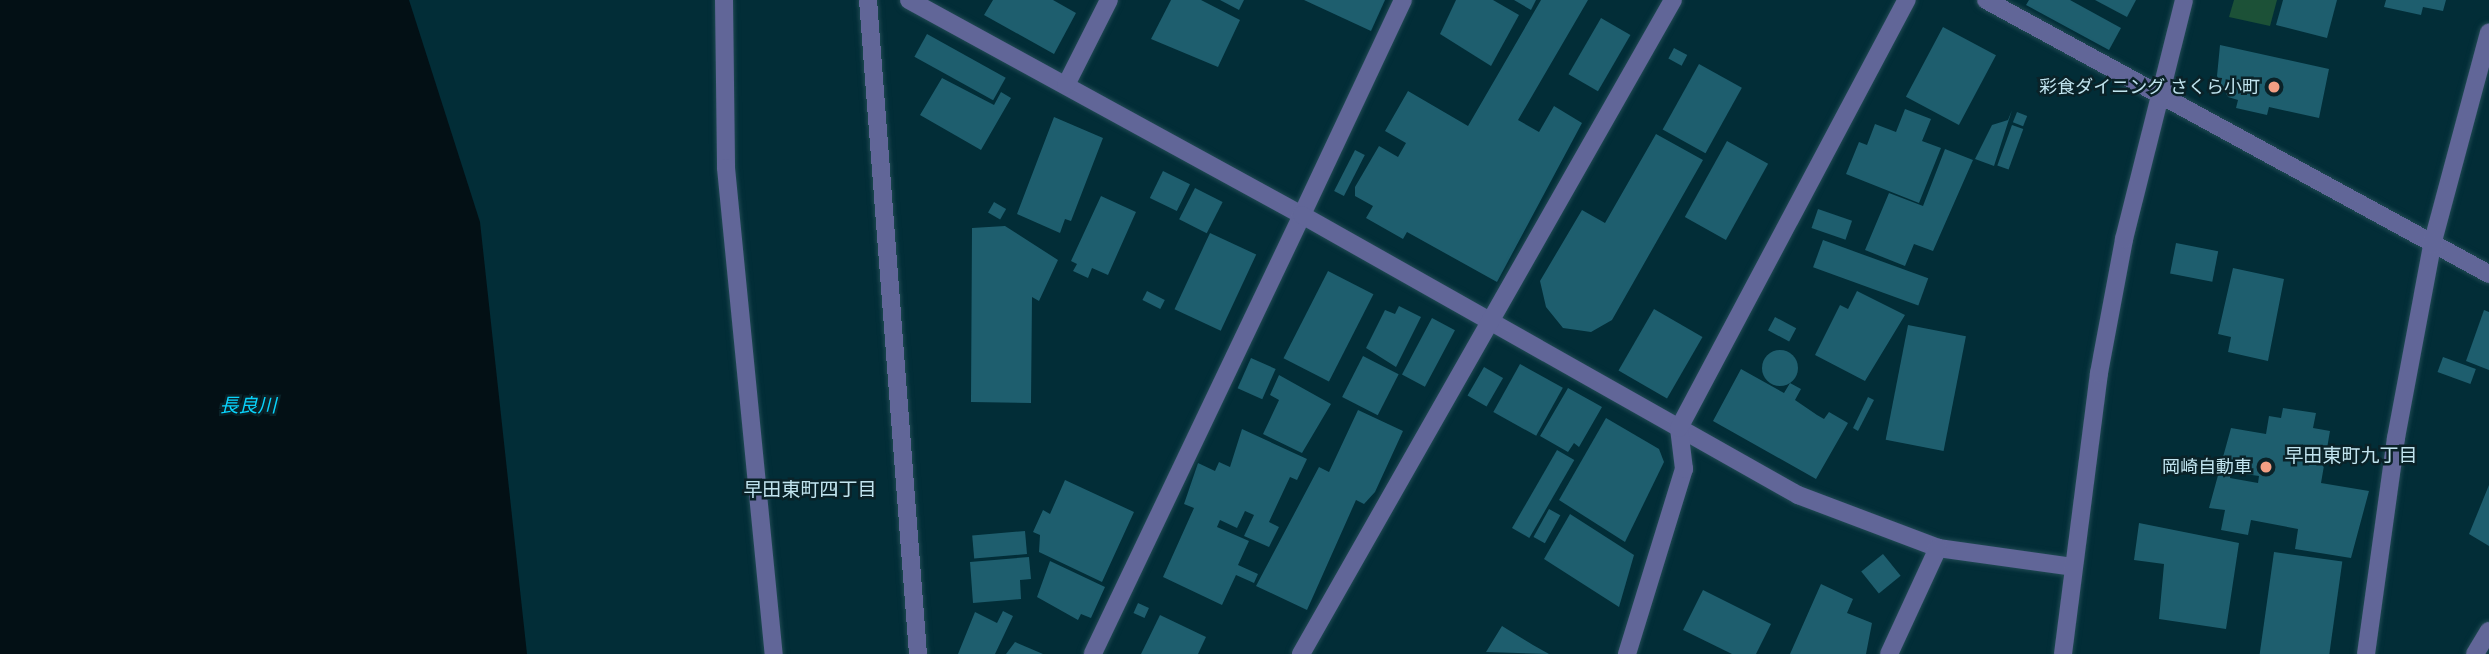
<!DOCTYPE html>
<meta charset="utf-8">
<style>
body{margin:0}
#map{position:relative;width:2489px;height:654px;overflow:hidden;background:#022d37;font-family:"Fira Sans","Noto Sans JP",sans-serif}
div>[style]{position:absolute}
.green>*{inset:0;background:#1c5137}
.water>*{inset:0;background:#031015}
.building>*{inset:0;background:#1e5e6e;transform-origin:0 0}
.round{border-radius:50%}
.roads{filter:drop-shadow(0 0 2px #214a54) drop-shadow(0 0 2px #214a54)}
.minor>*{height:18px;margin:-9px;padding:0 9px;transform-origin:9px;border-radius:9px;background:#616698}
.dots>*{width:19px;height:19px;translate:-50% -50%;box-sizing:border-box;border:4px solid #0a2228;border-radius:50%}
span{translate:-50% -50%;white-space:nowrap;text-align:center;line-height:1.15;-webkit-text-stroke:5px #0a2228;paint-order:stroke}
.poi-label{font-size:18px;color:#c1e4ef}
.right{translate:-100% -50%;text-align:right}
.water-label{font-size:19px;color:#09d3fc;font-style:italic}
.neighbourhood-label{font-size:19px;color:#c1e4ef}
</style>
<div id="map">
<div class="green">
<i style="clip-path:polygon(2234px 0,2277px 0,2270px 26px,2229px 17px)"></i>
</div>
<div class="water">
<i style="clip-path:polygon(0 0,409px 0,480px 222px,527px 654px,0 654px)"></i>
</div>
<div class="building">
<i style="clip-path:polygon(993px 0,1053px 0,1076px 13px,1054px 54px,984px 15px)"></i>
<i style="clip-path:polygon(1171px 0,1201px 0,1240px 20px,1218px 67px,1151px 39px)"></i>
<i style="clip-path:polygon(1220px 0,1244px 0,1239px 10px)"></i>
<i style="clip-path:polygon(1304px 0,1385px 0,1371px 31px)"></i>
<i style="clip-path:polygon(1456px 0,1493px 0,1519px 15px,1491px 66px,1440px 34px)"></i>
<i style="clip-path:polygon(1514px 0,1536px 0,1531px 10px)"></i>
<i style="clip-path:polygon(1541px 0,1588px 0,1518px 120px,1539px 132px,1554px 106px,1582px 123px,1497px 282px,1407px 232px,1403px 239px,1366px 218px,1373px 206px,1355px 196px,1355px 187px,1379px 146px,1398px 157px,1406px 143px,1385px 131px,1408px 91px,1468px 126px)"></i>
<i style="clip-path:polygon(2029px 0,2070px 0,2121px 28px,2109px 50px,2026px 5px)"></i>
<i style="clip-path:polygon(2095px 0,2136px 0,2127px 17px)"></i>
<i style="clip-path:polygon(2283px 0,2337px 0,2327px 38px,2276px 25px)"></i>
<i style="clip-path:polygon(2386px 0,2446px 0,2443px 11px,2423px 7px,2421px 15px,2384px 7px)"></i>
<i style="left:1601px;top:18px;width:34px;height:65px;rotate:30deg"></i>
<i style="left:1943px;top:27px;width:60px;height:79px;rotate:28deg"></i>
<i style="left:927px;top:34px;width:90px;height:26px;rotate:29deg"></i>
<i style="clip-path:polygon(2220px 45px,2329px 69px,2319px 118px,2269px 107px,2267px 115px,2236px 108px,2238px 100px,2228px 97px,2217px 76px)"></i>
<i style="left:1674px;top:48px;width:15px;height:12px;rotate:28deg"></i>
<i style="left:1699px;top:64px;width:49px;height:75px;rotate:29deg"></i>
<i style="clip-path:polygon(942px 78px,994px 105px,1001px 92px,1011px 98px,981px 150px,920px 115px)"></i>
<i style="clip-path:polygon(1905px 109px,1931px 119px,1922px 141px,1941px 148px,1919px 203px,1846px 174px,1859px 142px,1867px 145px,1875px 124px,1896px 132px)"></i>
<i style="clip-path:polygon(2012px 110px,1994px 166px,1975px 159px,1992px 125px,2008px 120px)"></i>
<i style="left:2017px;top:112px;width:11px;height:11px;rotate:22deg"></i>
<i style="clip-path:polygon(1054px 117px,1103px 138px,1071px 221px,1065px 219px,1060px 233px,1017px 214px)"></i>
<i style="left:2012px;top:125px;width:12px;height:43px;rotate:20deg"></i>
<i style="clip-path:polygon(1656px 134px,1703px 160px,1612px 320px,1591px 332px,1563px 328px,1546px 307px,1540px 281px,1582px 210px,1605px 223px)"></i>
<i style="left:1727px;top:141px;width:47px;height:87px;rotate:29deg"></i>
<i style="clip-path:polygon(1945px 149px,1973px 160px,1933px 251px,1914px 244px,1905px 266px,1865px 250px,1889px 193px,1923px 206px)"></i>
<i style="left:1355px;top:150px;width:11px;height:46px;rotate:27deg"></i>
<i style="left:1163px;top:171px;width:30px;height:30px;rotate:26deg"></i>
<i style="left:1195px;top:188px;width:31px;height:35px;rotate:27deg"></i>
<i style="clip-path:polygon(1101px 196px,1136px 212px,1108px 275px,1092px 268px,1088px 278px,1073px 271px,1077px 264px,1071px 261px)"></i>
<i style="left:994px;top:202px;width:14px;height:12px;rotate:30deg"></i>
<i style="left:1818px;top:209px;width:36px;height:20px;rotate:19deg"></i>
<i style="clip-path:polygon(1005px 226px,1058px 260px,1039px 301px,1032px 297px,1031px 403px,971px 402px,972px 228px)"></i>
<i style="left:1210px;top:233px;width:51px;height:84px;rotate:25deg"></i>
<i style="left:1823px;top:240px;width:112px;height:29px;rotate:20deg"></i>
<i style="left:2176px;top:243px;width:43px;height:31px;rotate:11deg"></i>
<i style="clip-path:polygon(2233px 268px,2284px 279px,2268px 361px,2228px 352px,2231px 337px,2218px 334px)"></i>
<i style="left:1328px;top:271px;width:51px;height:98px;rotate:27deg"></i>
<i style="left:1147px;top:291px;width:20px;height:10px;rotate:27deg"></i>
<i style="clip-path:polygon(1857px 291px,1905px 315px,1865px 381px,1815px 355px,1840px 305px,1848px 309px)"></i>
<i style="clip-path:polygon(1399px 306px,1421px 317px,1396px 367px,1366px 348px,1385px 310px,1395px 314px)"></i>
<i style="left:1654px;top:309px;width:56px;height:71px;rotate:30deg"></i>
<i style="clip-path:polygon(2484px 310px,2489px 312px,2489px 370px,2466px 361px)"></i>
<i style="left:1775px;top:317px;width:24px;height:15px;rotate:28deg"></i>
<i style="left:1432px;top:318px;width:26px;height:64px;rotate:28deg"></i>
<i style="left:1908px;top:325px;width:59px;height:117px;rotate:11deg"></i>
<i class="round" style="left:1762px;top:350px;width:36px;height:36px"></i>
<i style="left:1363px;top:356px;width:40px;height:46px;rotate:27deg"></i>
<i style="left:2443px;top:357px;width:35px;height:16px;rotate:20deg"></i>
<i style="left:1251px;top:358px;width:27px;height:33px;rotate:24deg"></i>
<i style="left:1520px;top:364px;width:49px;height:55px;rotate:29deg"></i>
<i style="left:1484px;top:367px;width:22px;height:33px;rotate:30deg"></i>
<i style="clip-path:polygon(1741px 369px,1784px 393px,1790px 383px,1801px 389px,1795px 400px,1817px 415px,1824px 419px,1829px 412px,1848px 423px,1816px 479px,1713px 421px)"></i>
<i style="clip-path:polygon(1279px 375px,1331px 404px,1302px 453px,1263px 434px,1279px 400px,1270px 395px)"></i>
<i style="clip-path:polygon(1568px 388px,1602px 407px,1579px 447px,1574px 443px,1568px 452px,1540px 436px)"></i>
<i style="clip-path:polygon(1868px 397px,1874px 400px,1858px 431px,1853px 428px)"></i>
<i style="clip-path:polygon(evenodd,2283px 408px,2316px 413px,2313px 428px,2330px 431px,2321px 483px,2369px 491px,2351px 558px,2295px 549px,2298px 529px,2251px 520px,2248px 535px,2221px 530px,2225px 510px,2209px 508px,2231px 428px,2266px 434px,2269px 416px,2281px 418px,2283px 408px,2231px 472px,2259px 476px,2258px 483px,2230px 478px,2231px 472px)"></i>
<i style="clip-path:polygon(1358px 410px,1403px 431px,1375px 492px,1364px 504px,1356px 500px,1307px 610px,1256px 586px,1319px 467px,1329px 472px)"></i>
<i style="clip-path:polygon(1606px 418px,1659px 449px,1664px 462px,1625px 542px,1559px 500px)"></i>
<i style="clip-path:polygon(1242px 429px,1307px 459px,1297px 480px,1290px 477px,1269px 522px,1279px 527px,1269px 547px,1244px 536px,1254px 515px,1245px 511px,1237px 528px,1220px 520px,1217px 527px,1249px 541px,1238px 565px,1258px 574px,1254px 583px,1236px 575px,1222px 605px,1163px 577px,1194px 508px,1184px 504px,1198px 463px,1215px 471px,1219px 462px,1230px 467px)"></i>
<i style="left:1557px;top:450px;width:20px;height:90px;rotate:30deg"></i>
<i style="clip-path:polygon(1065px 480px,1134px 512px,1102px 582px,1039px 552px,1040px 535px,1033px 532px,1043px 510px,1050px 514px)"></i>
<i style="clip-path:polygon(2489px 485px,2489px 546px,2469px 534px)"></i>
<i style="left:1549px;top:509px;width:13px;height:32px;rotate:29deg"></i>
<i style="clip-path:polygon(1570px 514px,1634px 555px,1619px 607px,1544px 559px)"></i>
<i style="clip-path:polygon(2139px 523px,2239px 543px,2226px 629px,2159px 619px,2164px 564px,2134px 560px)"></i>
<i style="left:1025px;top:531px;width:23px;height:53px;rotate:85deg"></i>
<i style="left:2274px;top:552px;width:69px;height:103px;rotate:8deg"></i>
<i style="left:1883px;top:554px;width:28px;height:28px;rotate:51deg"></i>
<i style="clip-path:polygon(1029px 557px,1031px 579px,1020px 580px,1021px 599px,973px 603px,970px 562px)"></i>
<i style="clip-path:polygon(1050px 561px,1105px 587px,1091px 618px,1081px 614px,1078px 620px,1037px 597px)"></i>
<i style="clip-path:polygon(1821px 584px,1853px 599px,1847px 613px,1872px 623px,1866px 654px,1790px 654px)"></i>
<i style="clip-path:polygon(1703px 590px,1771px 624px,1756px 654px,1732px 654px,1683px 630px)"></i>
<i style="left:1138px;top:603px;width:12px;height:11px;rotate:24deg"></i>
<i style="clip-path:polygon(1003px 611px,1013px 616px,995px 654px,958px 654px,975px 612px,997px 623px)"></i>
<i style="clip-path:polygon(1160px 615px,1206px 637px,1198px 654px,1141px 654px)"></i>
<i style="clip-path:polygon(1502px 626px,1533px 645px,1549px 654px,1486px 652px)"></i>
<i style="clip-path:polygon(1015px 642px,1043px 654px,1006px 654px)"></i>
</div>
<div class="roads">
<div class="minor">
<i style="left:724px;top:0;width:168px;rotate:89.3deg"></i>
<i style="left:726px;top:168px;width:488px;rotate:84.4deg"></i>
<i style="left:868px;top:0;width:656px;rotate:85.63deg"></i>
<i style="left:909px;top:0;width:448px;rotate:28.7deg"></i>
<i style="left:1302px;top:215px;width:486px;rotate:115.5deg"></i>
<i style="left:1403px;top:0;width:238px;rotate:115.2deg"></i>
<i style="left:1302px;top:215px;width:570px;rotate:29.45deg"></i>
<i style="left:1798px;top:495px;width:150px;rotate:20.7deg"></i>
<i style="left:1938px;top:548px;width:136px;rotate:8deg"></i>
<i style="left:1986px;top:0;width:573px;rotate:28.58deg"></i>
<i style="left:1066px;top:85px;width:95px;rotate:-63.2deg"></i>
<i style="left:1301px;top:654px;width:752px;rotate:-60.37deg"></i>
<i style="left:1627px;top:654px;width:194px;rotate:-72.9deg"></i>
<i style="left:1684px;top:469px;width:41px;rotate:-97deg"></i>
<i style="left:1679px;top:428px;width:485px;rotate:-62deg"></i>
<i style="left:1889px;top:654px;width:117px;rotate:-65.2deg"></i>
<i style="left:2063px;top:654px;width:283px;rotate:-82.7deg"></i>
<i style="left:2099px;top:373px;width:136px;rotate:-79.4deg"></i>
<i style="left:2124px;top:239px;width:246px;rotate:-75.9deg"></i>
<i style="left:2366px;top:654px;width:218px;rotate:-82.1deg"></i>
<i style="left:2396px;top:438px;width:196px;rotate:-79.4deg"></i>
<i style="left:2432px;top:245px;width:220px;rotate:-75deg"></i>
<i style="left:2475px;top:654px;width:27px;rotate:-59deg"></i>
</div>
</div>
<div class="dots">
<i style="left:2274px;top:87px;background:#f39f84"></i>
<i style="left:2266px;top:467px;background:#f39f84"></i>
</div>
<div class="poi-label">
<span class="right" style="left:2260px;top:87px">彩食ダイニング さくら小町</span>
<span class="right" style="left:2252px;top:467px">岡崎自動車</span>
</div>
<div class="water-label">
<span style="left:248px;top:406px">長良川</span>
</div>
<div class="neighbourhood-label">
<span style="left:2351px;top:456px">早田東町九丁目</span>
<span style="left:810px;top:490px">早田東町四丁目</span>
</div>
</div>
